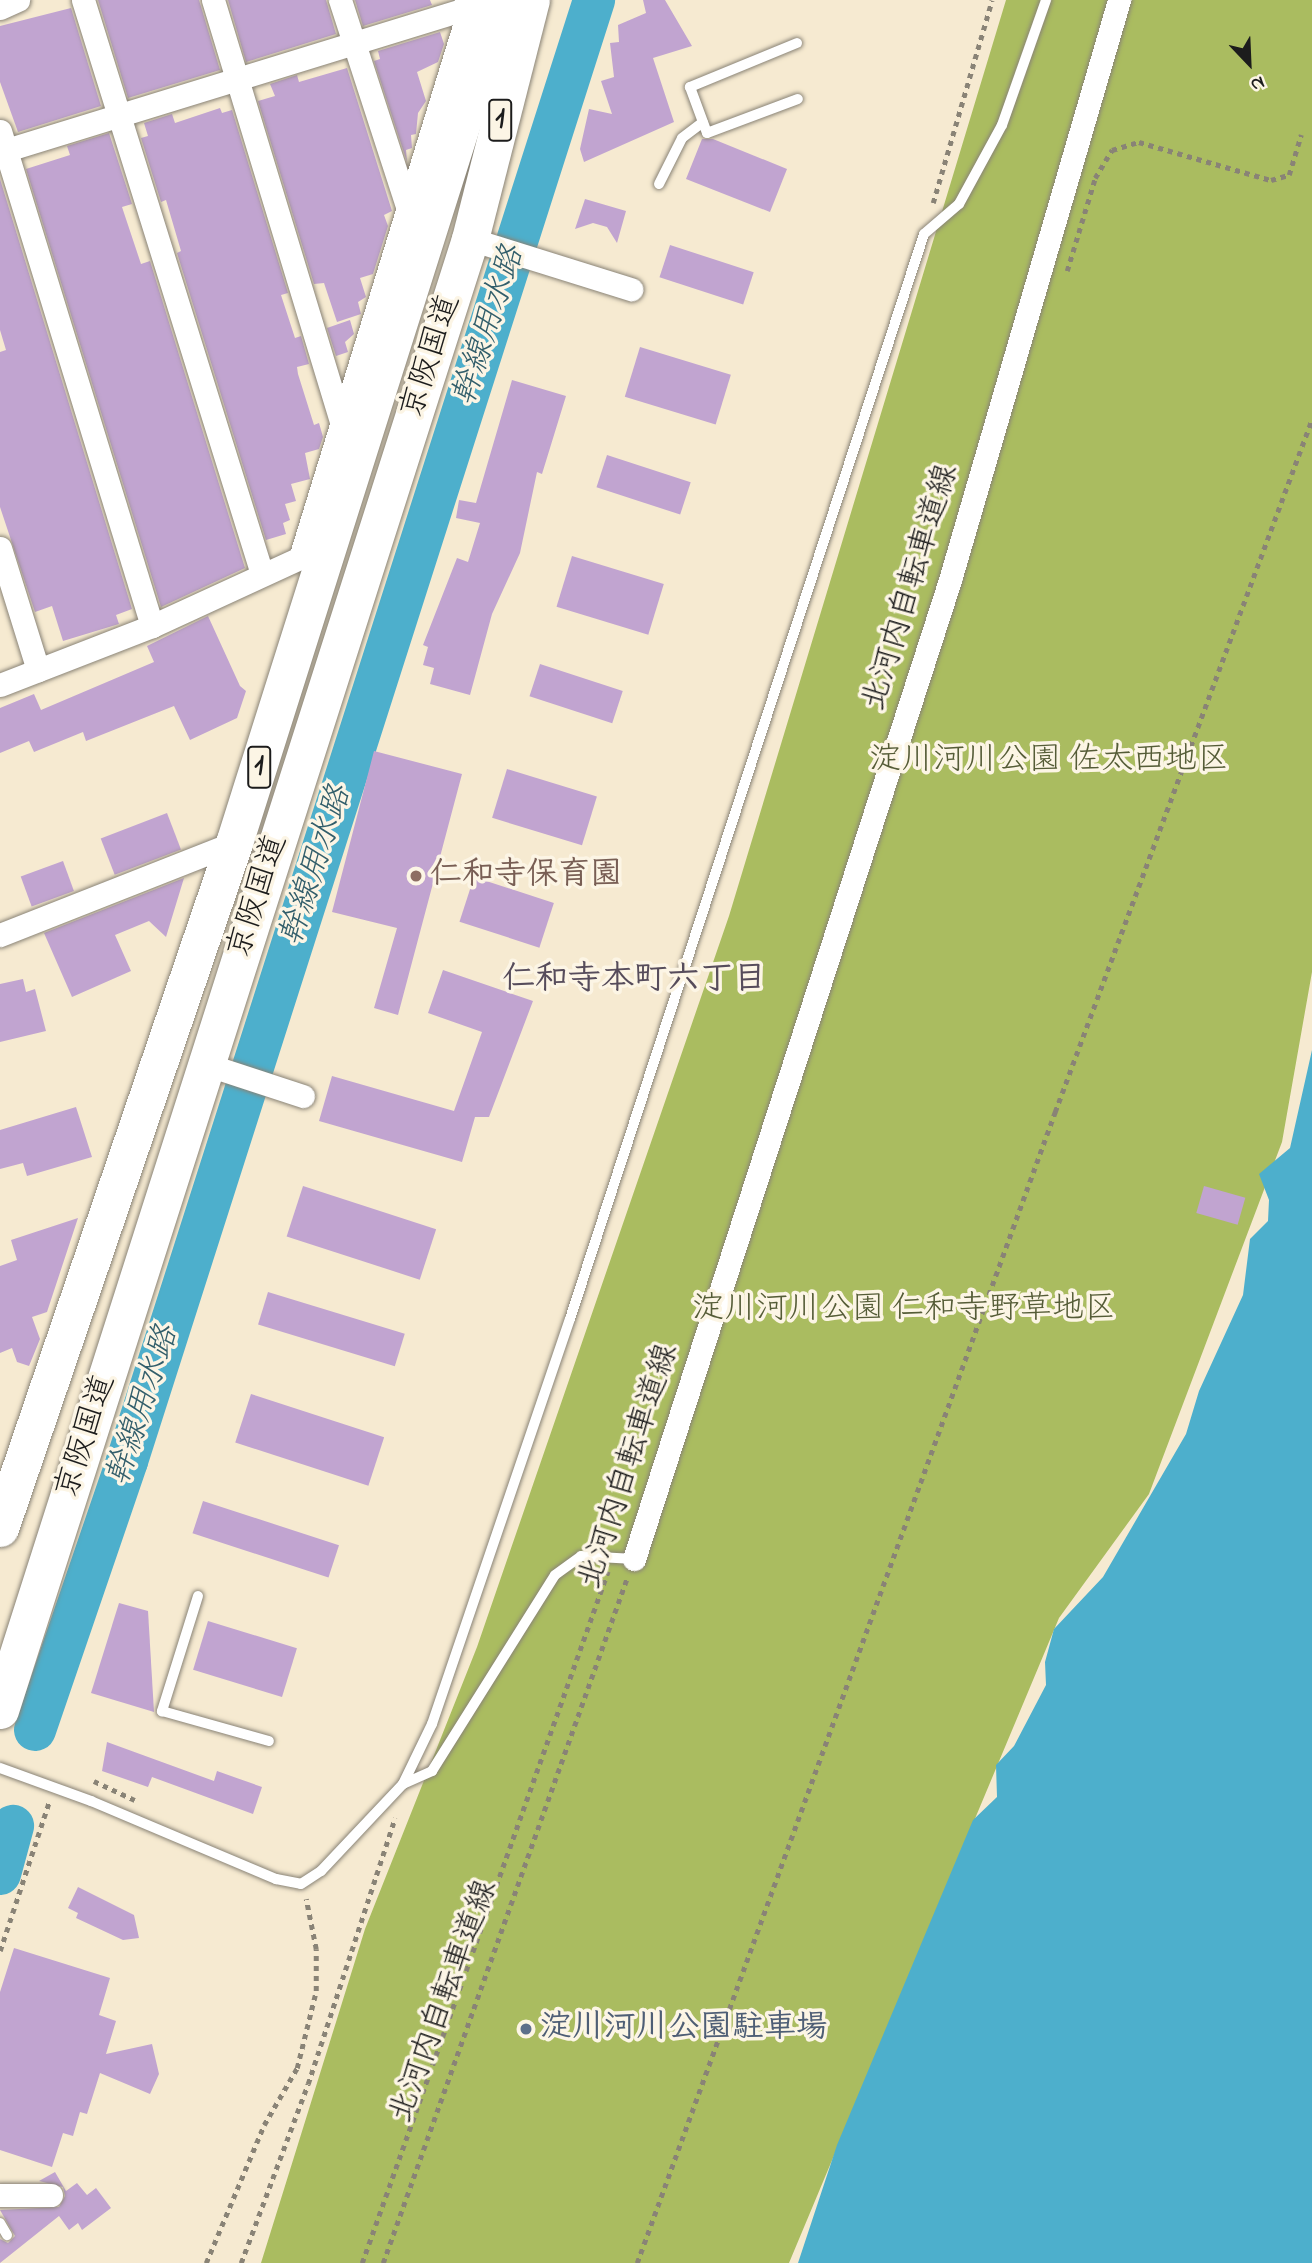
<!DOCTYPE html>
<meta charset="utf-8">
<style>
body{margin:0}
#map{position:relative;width:1312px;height:2263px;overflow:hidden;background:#f6ead1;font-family:"Indie Flower","Klee One",sans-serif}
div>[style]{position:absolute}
.green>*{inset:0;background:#aabc60}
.water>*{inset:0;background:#4dafcc}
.river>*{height:42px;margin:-21px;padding:0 21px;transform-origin:21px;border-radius:21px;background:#4dafcc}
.building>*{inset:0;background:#c1a4d0;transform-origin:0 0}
.path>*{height:4.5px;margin-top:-2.25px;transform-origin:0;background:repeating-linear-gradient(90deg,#898376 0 5px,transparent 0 10px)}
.roads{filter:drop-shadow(0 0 2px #898376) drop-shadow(0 0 2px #898376)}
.service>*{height:10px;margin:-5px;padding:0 5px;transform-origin:5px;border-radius:5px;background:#fff}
.minor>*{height:23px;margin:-11.5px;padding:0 11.5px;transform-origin:11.5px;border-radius:11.5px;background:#fff}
.trunk>*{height:37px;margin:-18.5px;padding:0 18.5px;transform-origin:18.5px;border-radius:18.5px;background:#fff}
.dots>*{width:19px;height:19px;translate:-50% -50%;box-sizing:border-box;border:4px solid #fcf5e5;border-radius:50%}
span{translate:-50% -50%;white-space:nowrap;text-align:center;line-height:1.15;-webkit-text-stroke:7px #fcf5e5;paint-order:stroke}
.shield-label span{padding:2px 5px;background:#fcf5e5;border:2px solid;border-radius:5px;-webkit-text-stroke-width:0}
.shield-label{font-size:30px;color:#1c1c1c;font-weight:700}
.street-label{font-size:32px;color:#1c1c1c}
.park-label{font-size:32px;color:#555c37}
.education-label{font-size:32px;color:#785e54;font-weight:700}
.left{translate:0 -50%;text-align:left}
.service-label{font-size:32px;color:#4e5e75;font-weight:700}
.water-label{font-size:33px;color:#325e6b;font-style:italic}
.neighbourhood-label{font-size:33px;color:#564c5b;font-weight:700}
.north{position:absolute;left:1214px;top:28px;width:70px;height:70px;-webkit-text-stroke:5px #fcf5e5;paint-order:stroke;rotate:157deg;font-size:19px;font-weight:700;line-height:28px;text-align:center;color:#1c1c1c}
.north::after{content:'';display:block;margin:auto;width:24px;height:32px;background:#1c1c1c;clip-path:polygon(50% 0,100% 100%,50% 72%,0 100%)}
</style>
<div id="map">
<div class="green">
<i style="clip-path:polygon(1006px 0,1312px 0,1312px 972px,1282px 1142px,1149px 1494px,1059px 1618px,789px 2263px,261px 2263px,365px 1929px,477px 1647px,729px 916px)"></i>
</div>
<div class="water">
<i style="clip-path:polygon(1312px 1050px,1312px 2263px,798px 2263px,837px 2145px,973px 1820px,997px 1797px,996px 1765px,1014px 1746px,1046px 1685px,1045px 1662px,1054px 1629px,1103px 1577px,1186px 1434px,1199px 1391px,1243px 1295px,1250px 1239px,1268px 1221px,1269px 1200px,1259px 1174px,1290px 1148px)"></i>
</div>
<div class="river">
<i style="left:35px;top:1730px;width:284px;rotate:-71.1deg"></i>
<i style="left:127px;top:1461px;width:1534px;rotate:-72.27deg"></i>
<i style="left:0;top:1874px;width:50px;rotate:-74.8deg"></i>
</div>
<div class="building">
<i style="clip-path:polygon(98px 0,199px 0,220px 70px,128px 98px)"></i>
<i style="clip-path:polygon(228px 0,326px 0,336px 34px,246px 62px)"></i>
<i style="clip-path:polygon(355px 0,430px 0,432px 5px,363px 26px)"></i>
<i style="clip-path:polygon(643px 0,665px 0,692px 46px,653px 58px,674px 122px,584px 162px,580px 149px,589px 109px,612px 114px,601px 81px,614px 77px,610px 43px,619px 42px,618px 25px,646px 13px)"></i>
<i style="clip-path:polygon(71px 8px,101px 106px,18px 132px,0 82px,0 26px)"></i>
<i style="clip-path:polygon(440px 32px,444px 44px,438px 62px,417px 72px,426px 101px,418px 113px,416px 134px,411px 135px,412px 148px,406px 150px,407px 162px,374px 61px,380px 59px,378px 51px)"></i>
<i style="clip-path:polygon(347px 68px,392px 211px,384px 215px,388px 226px,373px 274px,360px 278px,366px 297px,358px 302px,361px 314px,337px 322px,324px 283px,314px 284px,258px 101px,275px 96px,270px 84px,297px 75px,299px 82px)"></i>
<i style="clip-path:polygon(220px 108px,222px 113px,232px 110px,288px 293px,281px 295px,295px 338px,301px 336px,309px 364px,297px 367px,298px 374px,314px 425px,319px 423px,323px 437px,319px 449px,305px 453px,310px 479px,291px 484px,296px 501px,285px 504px,290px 520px,283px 523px,286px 534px,266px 540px,177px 253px,181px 251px,166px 200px,161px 202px,141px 138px,148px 136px,144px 123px,172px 114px,175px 123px)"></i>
<i style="clip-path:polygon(109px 133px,132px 204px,122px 207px,141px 264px,150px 261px,245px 568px,161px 607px,26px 169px,70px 155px,67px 146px)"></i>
<i style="clip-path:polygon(702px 139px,713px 139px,787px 169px,770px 212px,686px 179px)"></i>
<i style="clip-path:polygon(0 179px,132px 609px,116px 615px,119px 624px,63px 641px,52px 606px,35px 612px,0 507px,0 352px,6px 350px,0 330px)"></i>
<i style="clip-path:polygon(585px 199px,626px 211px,617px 243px,607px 227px,593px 223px,575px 229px)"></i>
<i style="left:670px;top:245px;width:88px;height:34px;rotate:18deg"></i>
<i style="clip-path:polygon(350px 320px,354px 334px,345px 342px,348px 352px,336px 356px,327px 328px)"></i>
<i style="left:640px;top:347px;width:95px;height:52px;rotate:17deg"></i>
<i style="clip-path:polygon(512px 380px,566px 396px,542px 474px,537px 472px,520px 553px,492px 614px,470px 695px,430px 684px,434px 668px,423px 665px,428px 647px,423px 645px,457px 558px,468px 562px,480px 523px,456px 518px,459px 500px,476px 503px)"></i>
<i style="left:607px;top:455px;width:88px;height:34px;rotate:18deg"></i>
<i style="left:572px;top:556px;width:96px;height:53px;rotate:17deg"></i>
<i style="clip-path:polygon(208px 616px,240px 686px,246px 691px,237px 718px,190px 740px,174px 706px,86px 741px,83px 732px,34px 752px,29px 741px,0 753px,0 708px,34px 694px,41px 710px,154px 662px,147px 646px)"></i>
<i style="left:540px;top:664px;width:87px;height:34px;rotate:18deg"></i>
<i style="clip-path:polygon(374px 751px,462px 774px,398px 1015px,374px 1008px,397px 928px,332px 912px)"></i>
<i style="left:507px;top:769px;width:94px;height:51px;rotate:17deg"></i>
<i style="left:167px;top:813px;width:39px;height:71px;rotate:69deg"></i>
<i style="left:63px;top:861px;width:32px;height:45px;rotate:70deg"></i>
<i style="left:474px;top:877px;width:84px;height:47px;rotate:18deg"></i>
<i style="clip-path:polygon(184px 878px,166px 937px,149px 921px,115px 935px,131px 971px,72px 997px,44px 933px)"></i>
<i style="clip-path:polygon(443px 970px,533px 1001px,489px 1117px,475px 1117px,462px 1162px,319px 1121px,332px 1076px,454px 1111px,482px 1032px,428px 1013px)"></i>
<i style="clip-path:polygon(23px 979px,26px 992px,35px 989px,46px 1031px,0 1042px,0 984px)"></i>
<i style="clip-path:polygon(76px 1107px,92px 1157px,27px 1176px,23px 1163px,0 1169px,0 1130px)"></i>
<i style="left:303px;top:1186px;width:140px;height:53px;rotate:18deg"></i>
<i style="left:1204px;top:1186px;width:43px;height:28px;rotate:16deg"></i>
<i style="clip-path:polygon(78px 1218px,47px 1312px,32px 1317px,40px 1339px,29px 1366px,17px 1362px,12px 1348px,0 1353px,0 1266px,17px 1260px,11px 1240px)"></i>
<i style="left:268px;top:1292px;width:143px;height:34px;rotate:17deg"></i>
<i style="left:251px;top:1394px;width:140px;height:51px;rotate:18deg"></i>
<i style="left:203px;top:1501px;width:143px;height:34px;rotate:18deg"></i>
<i style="clip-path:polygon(119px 1603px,148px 1611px,154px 1712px,91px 1693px)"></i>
<i style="left:208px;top:1621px;width:93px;height:51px;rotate:17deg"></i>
<i style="clip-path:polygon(107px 1742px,214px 1781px,217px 1771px,262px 1787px,253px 1814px,152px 1777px,148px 1787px,102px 1771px)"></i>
<i style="clip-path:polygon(78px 1887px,134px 1915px,139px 1938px,123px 1940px,76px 1918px,78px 1913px,68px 1908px)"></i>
<i style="clip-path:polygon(14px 1948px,110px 1978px,99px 2015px,116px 2021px,106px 2054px,152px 2044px,159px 2074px,150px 2094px,100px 2073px,87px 2114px,80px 2112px,73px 2136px,63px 2133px,52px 2167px,0 2150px,0 1992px)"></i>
<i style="clip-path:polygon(55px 2172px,66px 2191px,77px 2183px,87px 2195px,96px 2188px,111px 2208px,82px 2230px,78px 2223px,69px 2230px,59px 2216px,0 2263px,0 2239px,8px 2243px,15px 2236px,0 2210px,59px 2207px,65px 2196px,63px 2187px,39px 2181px)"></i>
</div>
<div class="path">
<i style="left:933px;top:203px;width:211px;rotate:-73.8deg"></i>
<i style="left:1067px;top:271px;width:97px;rotate:-73.2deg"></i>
<i style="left:1095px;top:178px;width:33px;rotate:-59deg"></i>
<i style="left:1112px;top:150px;width:28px;rotate:-17deg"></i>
<i style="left:1139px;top:142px;width:137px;rotate:16.1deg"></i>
<i style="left:1271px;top:180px;width:19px;rotate:-16deg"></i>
<i style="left:1289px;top:175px;width:42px;rotate:-73.3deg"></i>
<i style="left:94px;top:1781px;width:45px;rotate:24.9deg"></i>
<i style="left:0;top:1951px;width:157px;rotate:-71.8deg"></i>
<i style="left:206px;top:2263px;width:150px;rotate:-67.2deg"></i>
<i style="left:264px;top:2125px;width:66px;rotate:-59.9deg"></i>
<i style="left:297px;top:2068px;width:79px;rotate:-76.1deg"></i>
<i style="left:316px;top:1991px;width:42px;rotate:-90deg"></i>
<i style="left:316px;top:1949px;width:51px;rotate:-101.3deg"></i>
<i style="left:241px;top:2263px;width:191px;rotate:-69.5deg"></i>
<i style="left:308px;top:2084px;width:280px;rotate:-71.9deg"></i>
<i style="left:362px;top:2263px;width:734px;rotate:-70.43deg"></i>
<i style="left:383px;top:2263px;width:727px;rotate:-70.39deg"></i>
<i style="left:637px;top:2263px;width:1225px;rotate:-70.04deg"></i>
<i style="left:1055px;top:1112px;width:739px;rotate:-69.65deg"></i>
</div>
<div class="roads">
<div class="service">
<i style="left:797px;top:43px;width:116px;rotate:157.6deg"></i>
<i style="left:690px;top:87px;width:49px;rotate:69.7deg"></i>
<i style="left:707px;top:133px;width:97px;rotate:-20.5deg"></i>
<i style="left:659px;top:184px;width:51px;rotate:-63.4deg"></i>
<i style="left:682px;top:138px;width:26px;rotate:-37deg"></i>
<i style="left:198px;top:1596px;width:121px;rotate:107.4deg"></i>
<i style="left:162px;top:1711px;width:111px;rotate:15.7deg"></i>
<i style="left:0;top:1768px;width:97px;rotate:19.9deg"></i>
<i style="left:91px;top:1801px;width:201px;rotate:22.9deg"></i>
<i style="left:276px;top:1879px;width:25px;rotate:11deg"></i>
<i style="left:301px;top:1884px;width:24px;rotate:-33deg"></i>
<i style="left:321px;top:1871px;width:120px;rotate:-46.7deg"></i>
<i style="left:403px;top:1784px;width:67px;rotate:-64.2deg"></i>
<i style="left:432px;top:1724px;width:428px;rotate:-71.2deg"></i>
<i style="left:570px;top:1319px;width:1141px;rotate:-71.93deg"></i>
<i style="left:924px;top:234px;width:46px;rotate:-40.6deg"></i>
<i style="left:959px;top:204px;width:90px;rotate:-61.4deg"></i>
<i style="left:1002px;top:125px;width:133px;rotate:-70.6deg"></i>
<i style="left:403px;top:1784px;width:32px;rotate:-24deg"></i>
<i style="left:432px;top:1771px;width:231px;rotate:-57.9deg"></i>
<i style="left:555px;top:1575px;width:32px;rotate:-36deg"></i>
<i style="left:581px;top:1556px;width:53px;rotate:3.2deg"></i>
<i style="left:0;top:2223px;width:14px;rotate:60deg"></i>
</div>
<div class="minor">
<i style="left:83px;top:0;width:601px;rotate:72.68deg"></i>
<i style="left:213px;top:0;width:439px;rotate:73.1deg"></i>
<i style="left:340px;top:0;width:217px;rotate:72deg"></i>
<i style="left:0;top:8px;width:20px;rotate:-24deg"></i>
<i style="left:0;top:131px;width:518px;rotate:72.93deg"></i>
<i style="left:0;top:152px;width:491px;rotate:-17.1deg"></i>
<i style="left:469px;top:8px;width:9px;rotate:-111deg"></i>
<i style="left:470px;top:239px;width:169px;rotate:17.3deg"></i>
<i style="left:0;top:548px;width:128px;rotate:72.7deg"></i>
<i style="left:300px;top:558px;width:584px;rotate:-72.87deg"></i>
<i style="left:0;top:685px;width:163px;rotate:-21.2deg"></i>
<i style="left:152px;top:626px;width:163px;rotate:-24.7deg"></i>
<i style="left:300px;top:558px;width:16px"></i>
<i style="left:0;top:935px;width:251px;rotate:-21.5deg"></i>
<i style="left:205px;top:1064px;width:103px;rotate:18.1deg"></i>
<i style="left:634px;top:1559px;width:1029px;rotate:-72.11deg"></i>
<i style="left:950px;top:580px;width:604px;rotate:-73.75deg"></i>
<i style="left:0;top:2195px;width:51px"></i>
</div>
<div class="trunk">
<i style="left:0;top:1528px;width:724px;rotate:-71.14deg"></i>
<i style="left:234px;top:843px;width:884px;rotate:-72.43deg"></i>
<i style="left:0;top:1710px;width:1544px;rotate:-72.28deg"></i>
<i style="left:470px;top:239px;width:247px;rotate:-75.7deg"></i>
</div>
</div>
<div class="dots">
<i style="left:416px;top:876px;background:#8d6e63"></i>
<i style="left:526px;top:2029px;background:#5c6f8a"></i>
</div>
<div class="shield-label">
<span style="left:500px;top:120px">1</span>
<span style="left:259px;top:767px">1</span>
</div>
<div class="street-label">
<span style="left:432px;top:357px;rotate:-72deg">京阪国道</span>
<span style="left:912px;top:588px;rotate:-73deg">北河内自転車道線</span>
<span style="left:259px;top:897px;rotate:-72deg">京阪国道</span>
<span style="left:87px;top:1437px;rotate:-72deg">京阪国道</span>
<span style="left:630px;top:1467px;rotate:-72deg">北河内自転車道線</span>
<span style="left:445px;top:2002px;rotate:-70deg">北河内自転車道線</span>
</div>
<div class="park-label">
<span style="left:1049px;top:761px">淀川河川公園 佐太西地区</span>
<span style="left:904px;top:1310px">淀川河川公園 仁和寺野草地区</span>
</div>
<div class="education-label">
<span class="left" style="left:430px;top:876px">仁和寺保育園</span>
</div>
<div class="service-label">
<span class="left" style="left:540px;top:2029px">淀川河川公園駐車場</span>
</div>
<div class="water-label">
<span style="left:490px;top:326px;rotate:-72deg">幹線用水路</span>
<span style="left:317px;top:866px;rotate:-72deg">幹線用水路</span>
<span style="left:144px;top:1406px;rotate:-72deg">幹線用水路</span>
</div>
<div class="neighbourhood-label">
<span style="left:634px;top:981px">仁和寺本町六丁目</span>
</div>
<div class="north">N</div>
</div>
